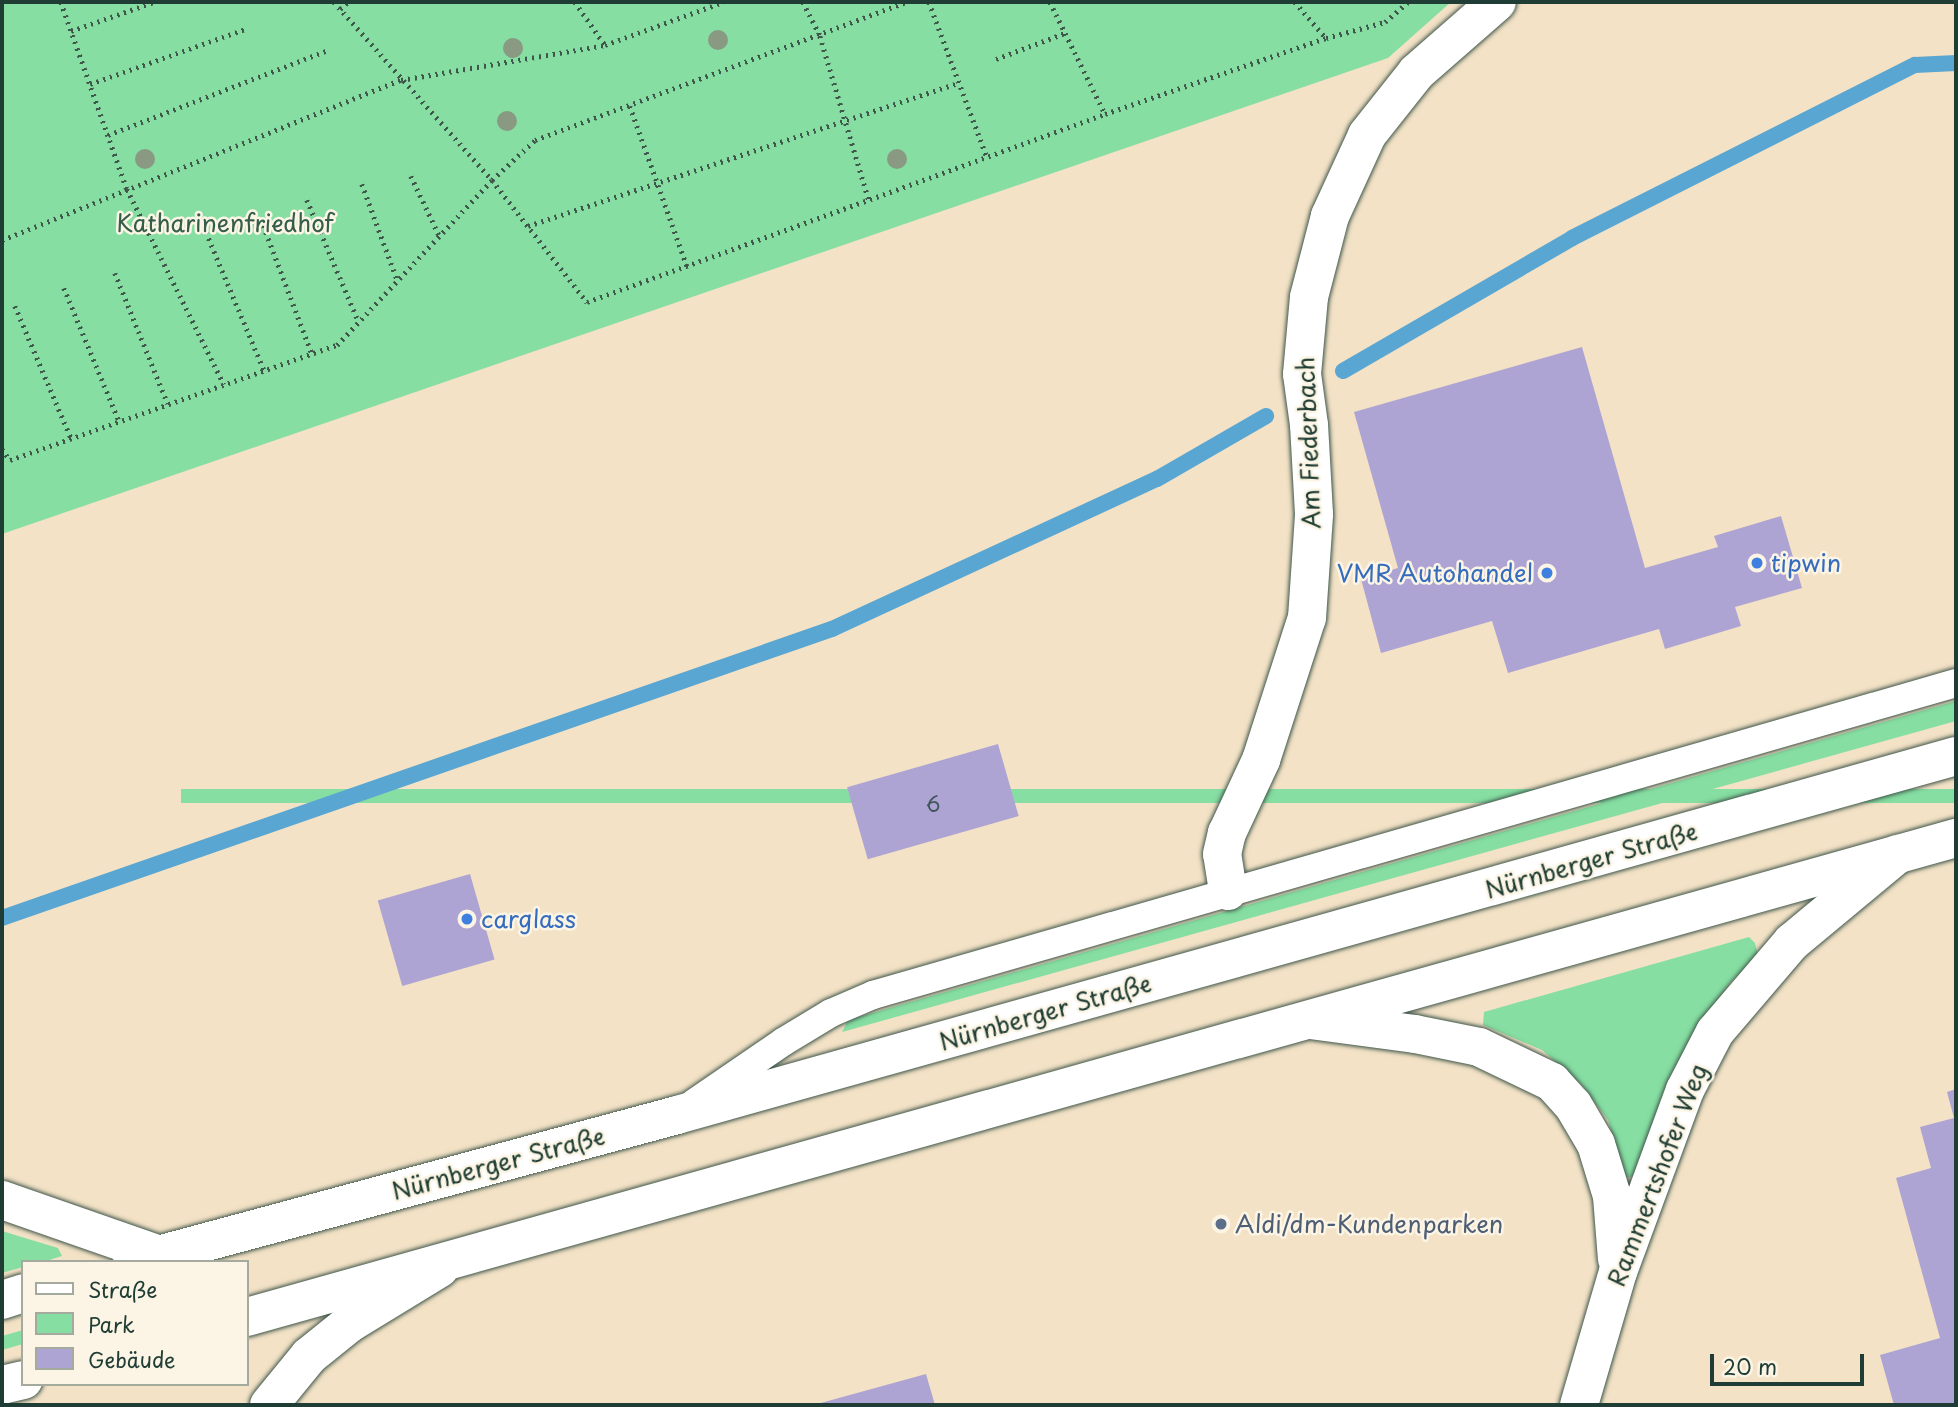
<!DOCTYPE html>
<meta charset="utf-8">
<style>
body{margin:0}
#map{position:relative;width:1958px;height:1407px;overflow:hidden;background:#f3e2c6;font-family:"Playpen Sans",sans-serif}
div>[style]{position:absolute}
.green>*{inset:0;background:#86dea2;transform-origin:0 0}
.stream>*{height:16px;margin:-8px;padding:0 8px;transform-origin:8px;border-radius:8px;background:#59a6d2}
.building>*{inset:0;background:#ada4d4;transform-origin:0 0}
.path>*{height:4.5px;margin-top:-2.25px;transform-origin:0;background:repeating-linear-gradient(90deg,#3f564a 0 2px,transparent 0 7px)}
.roads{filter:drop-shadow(0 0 2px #3f564a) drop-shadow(0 0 2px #3f564a)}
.lane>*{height:28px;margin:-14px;padding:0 14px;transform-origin:14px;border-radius:14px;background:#fff}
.street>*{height:38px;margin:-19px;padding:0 19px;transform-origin:19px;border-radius:19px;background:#fff}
.primary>*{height:38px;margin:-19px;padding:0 19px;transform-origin:19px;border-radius:19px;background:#fff}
.highway>*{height:38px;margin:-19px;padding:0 19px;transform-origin:19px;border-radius:19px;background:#fff}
.trees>*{width:20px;height:20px;margin:-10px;border-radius:50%;background:#8a9982}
.dots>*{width:19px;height:19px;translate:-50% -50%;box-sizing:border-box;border:4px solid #fcf5e5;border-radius:50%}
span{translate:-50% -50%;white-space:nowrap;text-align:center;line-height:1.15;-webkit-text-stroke:5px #fcf5e5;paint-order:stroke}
.number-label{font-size:21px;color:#42575c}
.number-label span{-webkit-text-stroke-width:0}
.park-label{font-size:24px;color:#345d4a}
.street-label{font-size:24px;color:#1f3d34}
.shop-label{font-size:24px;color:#366cbe}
.left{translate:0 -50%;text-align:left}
.right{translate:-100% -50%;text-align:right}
.service-label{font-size:24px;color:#4e5e75}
.frame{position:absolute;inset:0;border:4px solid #1f3d34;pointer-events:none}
.legend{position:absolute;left:21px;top:1260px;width:228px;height:126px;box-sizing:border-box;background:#fcf5e5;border:2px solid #a4ab9e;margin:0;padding:9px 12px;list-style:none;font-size:21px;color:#1f3d34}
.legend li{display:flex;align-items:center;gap:14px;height:35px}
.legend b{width:35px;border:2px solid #a4ab9e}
.scale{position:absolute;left:1710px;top:1354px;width:154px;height:32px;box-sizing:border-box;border:4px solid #1f3d34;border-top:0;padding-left:9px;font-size:21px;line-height:24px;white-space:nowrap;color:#1f3d34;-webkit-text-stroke:5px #fcf5e5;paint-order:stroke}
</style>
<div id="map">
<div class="green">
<i style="clip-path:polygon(2px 2px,1451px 2px,1388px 58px,2px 534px)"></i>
<i style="clip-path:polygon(1956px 701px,1956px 721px,842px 1032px,848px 1020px)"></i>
<i style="left:1956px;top:789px;width:14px;height:1775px;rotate:90deg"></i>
<i style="clip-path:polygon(1749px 937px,1755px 943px,1758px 955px,1731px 982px,1693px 1033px,1671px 1088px,1645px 1174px,1625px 1178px,1608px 1120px,1581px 1084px,1542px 1050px,1483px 1025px,1484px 1012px)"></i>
<i style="clip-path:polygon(2px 1231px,58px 1248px,62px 1256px,43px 1262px,23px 1262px,23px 1267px,2px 1273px)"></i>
<i style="clip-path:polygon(23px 1330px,23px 1344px,2px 1350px,2px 1336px)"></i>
</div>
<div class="stream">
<i style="left:1343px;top:371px;width:265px;rotate:-30.1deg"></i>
<i style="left:1572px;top:238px;width:384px;rotate:-26.8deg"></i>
<i style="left:1915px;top:65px;width:41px;rotate:-2.8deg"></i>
<i style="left:2px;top:918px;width:879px;rotate:-19.2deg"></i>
<i style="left:832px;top:629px;width:358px;rotate:-24.8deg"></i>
<i style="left:1157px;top:479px;width:126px;rotate:-30deg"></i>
</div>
<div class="building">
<i style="clip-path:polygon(1582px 347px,1645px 568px,1718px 547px,1714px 536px,1781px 516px,1802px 588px,1735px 607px,1741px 626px,1665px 649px,1659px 629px,1508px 673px,1492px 621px,1381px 653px,1361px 579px,1398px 568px,1354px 412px)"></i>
<i style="left:998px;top:744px;width:75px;height:157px;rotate:74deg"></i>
<i style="left:470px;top:874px;width:89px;height:96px;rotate:74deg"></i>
<i style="clip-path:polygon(1956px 1089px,1956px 1405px,1894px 1405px,1880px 1355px,1940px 1338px,1896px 1178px,1931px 1168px,1920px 1127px,1954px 1118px,1947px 1092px)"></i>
<i style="clip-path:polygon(926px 1374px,935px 1405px,817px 1405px,817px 1404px)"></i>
</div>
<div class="path">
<i style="left:61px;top:2px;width:198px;rotate:70.6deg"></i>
<i style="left:127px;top:189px;width:218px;rotate:63.6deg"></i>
<i style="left:334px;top:2px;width:238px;rotate:48.4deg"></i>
<i style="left:492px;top:180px;width:59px;rotate:-42.9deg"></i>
<i style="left:535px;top:140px;width:397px;rotate:-20.4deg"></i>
<i style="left:575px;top:2px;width:52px;rotate:55.1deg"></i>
<i style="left:803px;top:2px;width:38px;rotate:63deg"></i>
<i style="left:820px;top:36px;width:171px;rotate:73.4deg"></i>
<i style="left:929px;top:2px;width:165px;rotate:69.5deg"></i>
<i style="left:1050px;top:2px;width:125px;rotate:63.8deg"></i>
<i style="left:1295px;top:2px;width:48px;rotate:49.3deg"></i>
<i style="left:340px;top:9px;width:11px;rotate:-41deg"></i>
<i style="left:71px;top:31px;width:88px;rotate:-19.3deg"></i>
<i style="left:996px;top:59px;width:74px;rotate:-20.6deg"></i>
<i style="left:90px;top:84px;width:164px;rotate:-19.5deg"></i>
<i style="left:630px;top:106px;width:170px;rotate:70.4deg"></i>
<i style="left:108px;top:135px;width:236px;rotate:-21.1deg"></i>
<i style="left:411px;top:176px;width:65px;rotate:64.6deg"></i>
<i style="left:362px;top:184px;width:101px;rotate:69.8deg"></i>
<i style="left:307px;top:200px;width:130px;rotate:67deg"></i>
<i style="left:261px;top:219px;width:144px;rotate:69.3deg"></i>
<i style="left:528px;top:226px;width:452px;rotate:-18.4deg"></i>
<i style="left:206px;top:232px;width:150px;rotate:67.2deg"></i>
<i style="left:2px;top:240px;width:430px;rotate:-21.9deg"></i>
<i style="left:401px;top:80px;width:207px;rotate:-9.7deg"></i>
<i style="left:605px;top:45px;width:126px;rotate:-20deg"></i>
<i style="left:115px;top:273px;width:141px;rotate:68deg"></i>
<i style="left:64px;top:288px;width:144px;rotate:67.5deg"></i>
<i style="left:15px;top:306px;width:143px;rotate:67deg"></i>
<i style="left:2px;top:449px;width:14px;rotate:54deg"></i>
<i style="left:10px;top:460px;width:347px;rotate:-19.4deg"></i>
<i style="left:337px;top:345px;width:226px;rotate:-46.8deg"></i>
<i style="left:492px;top:180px;width:155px;rotate:52.1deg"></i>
<i style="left:587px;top:302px;width:551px;rotate:-19.95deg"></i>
<i style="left:1105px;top:114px;width:234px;rotate:-19deg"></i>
<i style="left:1326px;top:38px;width:61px;rotate:-15.2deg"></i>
<i style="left:1385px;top:22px;width:30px;rotate:-41deg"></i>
</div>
<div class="roads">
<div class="lane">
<i style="left:694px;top:1103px;width:108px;rotate:-34.4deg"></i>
<i style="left:783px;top:1042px;width:56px;rotate:-31.1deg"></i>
<i style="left:831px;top:1013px;width:46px;rotate:-23.2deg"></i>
<i style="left:873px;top:995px;width:1127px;rotate:-16.07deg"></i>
</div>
<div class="street">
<i style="left:1228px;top:891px;width:37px;rotate:-99deg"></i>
<i style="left:1222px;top:854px;width:22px;rotate:-77deg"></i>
<i style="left:1227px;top:833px;width:81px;rotate:-65deg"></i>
<i style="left:1261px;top:760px;width:149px;rotate:-72.1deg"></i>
<i style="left:1307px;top:618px;width:104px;rotate:-86.1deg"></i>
<i style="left:1314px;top:514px;width:89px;rotate:-93.2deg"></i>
<i style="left:1309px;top:425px;width:51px;rotate:-97.8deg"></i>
<i style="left:1302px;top:374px;width:77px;rotate:-84.8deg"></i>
<i style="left:1309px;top:297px;width:84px;rotate:-75.5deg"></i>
<i style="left:1330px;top:216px;width:89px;rotate:-65.4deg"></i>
<i style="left:1367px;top:135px;width:80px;rotate:-51.6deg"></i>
<i style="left:1417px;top:72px;width:106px;rotate:-41.2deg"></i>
<i style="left:1310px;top:1020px;width:106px;rotate:7.6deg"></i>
<i style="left:1415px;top:1034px;width:65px;rotate:11.5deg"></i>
<i style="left:1479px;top:1047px;width:81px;rotate:25.6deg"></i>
<i style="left:1552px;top:1082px;width:31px;rotate:48deg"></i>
<i style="left:1573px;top:1105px;width:45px;rotate:59.5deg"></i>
<i style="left:1596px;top:1144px;width:54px;rotate:72.9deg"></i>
<i style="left:1612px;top:1196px;width:63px;rotate:85.5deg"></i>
<i style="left:269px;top:1405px;width:63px;rotate:-50.8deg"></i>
<i style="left:309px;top:1356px;width:53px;rotate:-38.8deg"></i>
<i style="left:350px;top:1323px;width:105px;rotate:-31.4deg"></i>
<i style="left:1579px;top:1405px;width:139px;rotate:-73.7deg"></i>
<i style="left:1618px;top:1272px;width:194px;rotate:-69.8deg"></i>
<i style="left:1685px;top:1090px;width:65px;rotate:-62.7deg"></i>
<i style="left:1715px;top:1032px;width:118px;rotate:-49.5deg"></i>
<i style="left:1792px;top:942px;width:138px;rotate:-39.7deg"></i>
</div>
<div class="primary">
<i style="left:132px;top:1262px;width:564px;rotate:-15.09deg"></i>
<i style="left:677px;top:1115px;width:1328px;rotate:-15.68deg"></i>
<i style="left:2px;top:1300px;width:22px;rotate:-18deg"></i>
<i style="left:247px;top:1317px;width:1775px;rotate:-15.66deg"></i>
<i style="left:2px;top:1385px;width:22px;rotate:-13deg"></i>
</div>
<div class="highway">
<i style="left:2px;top:1200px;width:164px;rotate:19.2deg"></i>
</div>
</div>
<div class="trees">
<i style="left:718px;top:40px"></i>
<i style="left:513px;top:48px"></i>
<i style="left:507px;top:121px"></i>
<i style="left:145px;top:159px"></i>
<i style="left:897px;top:159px"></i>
</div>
<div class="dots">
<i style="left:1757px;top:563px;background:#3f7fe0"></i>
<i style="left:1547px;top:573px;background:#3f7fe0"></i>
<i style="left:467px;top:919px;background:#3f7fe0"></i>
<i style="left:1221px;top:1224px;background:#5c6f8a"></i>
</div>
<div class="number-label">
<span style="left:933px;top:803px">6</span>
</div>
<div class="park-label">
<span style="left:225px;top:223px">Katharinenfriedhof</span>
</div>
<div class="street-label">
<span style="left:1308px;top:443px;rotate:-92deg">Am Fiederbach</span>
<span style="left:1591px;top:860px;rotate:-16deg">Nürnberger Straße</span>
<span style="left:1045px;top:1012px;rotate:-16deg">Nürnberger Straße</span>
<span style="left:498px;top:1163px;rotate:-15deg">Nürnberger Straße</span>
<span style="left:1657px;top:1175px;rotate:-69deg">Rammertshofer Weg</span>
</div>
<div class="shop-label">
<span class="left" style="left:1771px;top:563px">tipwin</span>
<span class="right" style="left:1533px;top:573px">VMR Autohandel</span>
<span class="left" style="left:481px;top:919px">carglass</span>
</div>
<div class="service-label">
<span class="left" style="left:1235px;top:1224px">Aldi/dm-Kundenparken</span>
</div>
<div class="frame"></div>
<ul class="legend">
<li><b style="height:9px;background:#fff"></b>Straße</li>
<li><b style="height:19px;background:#86dea2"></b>Park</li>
<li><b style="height:19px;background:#ada4d4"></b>Gebäude</li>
</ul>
<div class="scale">20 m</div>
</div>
